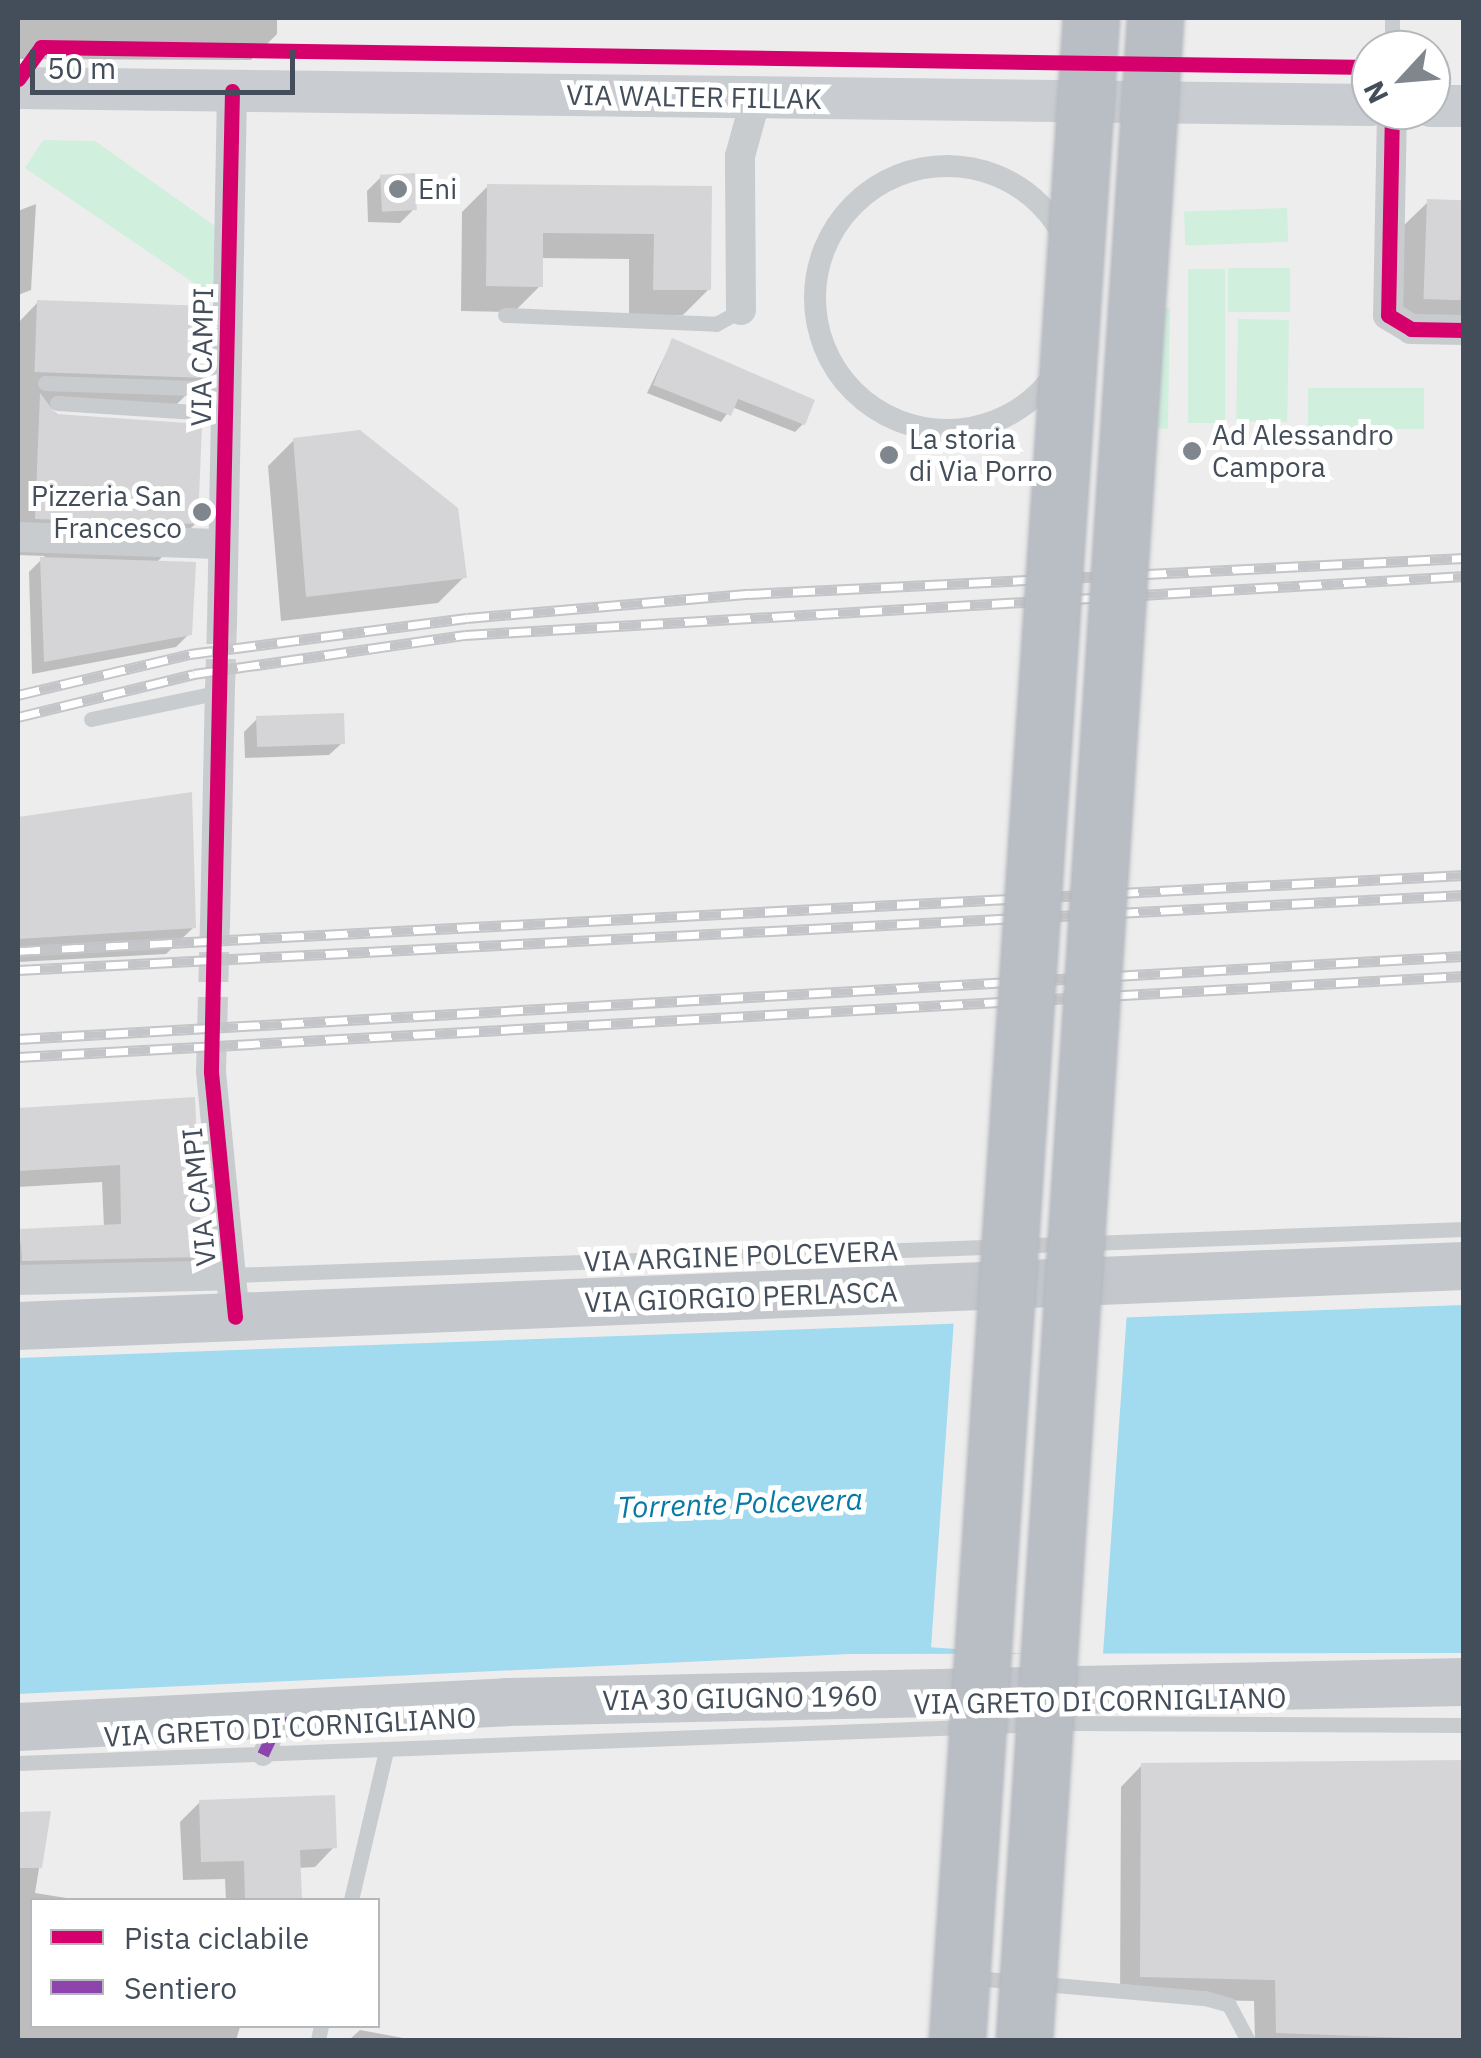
<!DOCTYPE html>
<style>
body{margin:0}
#map{position:relative;width:1481px;height:2058px;overflow:hidden;background:#eeeded;font-family:"IBM Plex Sans",sans-serif}
div>[style]{position:absolute}
.green>*{inset:0;background:#d0efdd;transform-origin:0 0}
.water>*{inset:0;background:#a2dbef}
.pier>*{inset:0;background:#eeeded;transform-origin:0 0}
.shadow>*{inset:0;background:#0003}
.building>*{inset:0;background:#d5d5d7;transform-origin:0 0}
.minor-tunnel>*{height:30px;margin-top:-15px;transform-origin:0;background:repeating-linear-gradient(90deg,#cccdd0 0 30px,transparent 0 45px)}
.service>*{height:15px;margin:-7.5px;padding:0 7.5px;transform-origin:7.5px;border-radius:7.5px;background:#c9cccf}
.pedestrian>*{height:22px;margin:-11px;padding:0 11px;transform-origin:11px;border-radius:11px;background:#c9cccf}
.pedestrian>.ring{margin:-11px;padding:0;box-sizing:content-box;background:none;border:22px solid #c9cccf;border-radius:50%}
.minor>*{height:30px;margin:-15px;padding:0 15px;transform-origin:15px;border-radius:15px;background:#c9cccf}
.secondary>*{height:42px;margin:-21px;padding:0 21px;transform-origin:21px;border-radius:21px;background:#c9cdd1}
.primary>*{height:48px;margin:-24px;padding:0 24px;transform-origin:24px;border-radius:24px;background:#c4c8cd}
.rail>*{height:11px;margin-top:-5.5px;transform-origin:0;background:repeating-linear-gradient(90deg,#fff 0 22px,#c3c5c8 0 44px);box-sizing:border-box;border-block:2px solid #c3c5c8}
.bridges{filter:drop-shadow(0 0 2px #b2b6bd) drop-shadow(0 0 2px #b2b6bd)}
.motorway-bridge>*{height:55px;margin:-27.5px;padding:0 27.5px;transform-origin:27.5px;border-radius:27.5px;background:#b9bec4}
.quiet>*{height:12px;margin-top:-6px;transform-origin:0;background:repeating-linear-gradient(90deg,#8e44ad 0 25px,transparent 0 37px)}
.cycleway>*{height:15px;margin:-7.5px;padding:0 7.5px;transform-origin:7.5px;border-radius:7.5px;background:#d6006c}
.dots>*{width:28px;height:28px;translate:-50% -50%;box-sizing:border-box;border:5px solid #fff;border-radius:50%}
span{translate:-50% -50%;white-space:nowrap;text-align:center;line-height:1.15;-webkit-text-stroke:10px #fff;paint-order:stroke}
.street-label{font-size:28px;color:#444e5a}
.poi-label{font-size:28px;color:#444e5a}
.left{translate:0 -50%;text-align:left}
.right{translate:-100% -50%;text-align:right}
.water-label{font-size:30px;color:#067aa4;font-style:italic}
.frame{position:absolute;inset:0;border:20px solid #444e5a;pointer-events:none}
.legend{position:absolute;left:30px;top:1898px;width:350px;height:130px;box-sizing:border-box;background:#fff;border:2px solid #b4b8bd;margin:0;padding:12px 18px;list-style:none;font-size:30px;color:#444e5a}
.legend li{display:flex;align-items:center;gap:20px;height:50px}
.legend b{width:50px;border:2px solid #b4b8bd}
.north{position:absolute;left:1351px;top:30px;width:100px;height:100px;box-sizing:border-box;background:#fff;border:2px solid #b4b8bd;border-radius:50%;rotate:244deg;font-size:28px;font-weight:700;line-height:40px;text-align:center;color:#444e5a}
.north::after{content:'';display:block;margin:auto;width:35px;height:45px;background:#80868d;clip-path:polygon(50% 0,100% 100%,50% 72%,0 100%)}
.scale{position:absolute;left:30px;top:50px;width:265px;height:45px;box-sizing:border-box;border:5px solid #444e5a;border-top:0;padding-left:12px;font-size:30px;line-height:35px;white-space:nowrap;color:#444e5a;-webkit-text-stroke:8px #fff;paint-order:stroke}
</style>
<div id="map">
<div class="green">
<i style="clip-path:polygon(43px 140px,95px 141px,215px 226px,213px 296px,25px 168px)"></i>
<i style="left:1287px;top:208px;width:34px;height:103px;rotate:88deg"></i>
<i style="left:1228px;top:268px;width:62px;height:44px"></i>
<i style="left:1188px;top:269px;width:37px;height:154px"></i>
<i style="left:1122px;top:307px;width:48px;height:121px;rotate:1deg"></i>
<i style="left:1238px;top:319px;width:51px;height:102px;rotate:1deg"></i>
<i style="left:1308px;top:388px;width:116px;height:41px"></i>
</div>
<div class="water">
<i style="clip-path:polygon(1463px 1305px,1463px 1653px,850px 1654px,18px 1694px,18px 1358px)"></i>
</div>
<div class="pier">
<i style="left:1127px;top:1311px;width:349px;height:172px;rotate:94deg"></i>
</div>
<div class="shadow">
<i style="clip-path:polygon(18px 18px,277px 18px,277px 34px,251px 60px,18px 59px)"></i>
<i style="clip-path:polygon(381px 177px,414px 209px,400px 223px,368px 222px,367px 191px)"></i>
<i style="clip-path:polygon(488px 186px,709px 189px,709px 289px,683px 315px,629px 315px,629px 259px,540px 258px,540px 286px,514px 312px,461px 311px,462px 212px)"></i>
<i style="clip-path:polygon(1428px 202px,1464px 202px,1464px 314px,1453px 324px,1401px 323px,1402px 227px)"></i>
<i style="clip-path:polygon(36px 204px,31px 290px,18px 295px,18px 211px)"></i>
<i style="clip-path:polygon(38px 302px,205px 376px,169px 412px,51px 409px,196px 523px,156px 563px,189px 634px,176px 647px,32px 674px,29px 572px,45px 556px,18px 555px,18px 323px)"></i>
<i style="clip-path:polygon(672px 341px,803px 424px,795px 432px,732px 407px,721px 422px,647px 393px)"></i>
<i style="clip-path:polygon(294px 440px,464px 577px,438px 603px,281px 621px,268px 466px)"></i>
<i style="clip-path:polygon(257px 719px,342px 743px,329px 755px,245px 758px,244px 732px)"></i>
<i style="clip-path:polygon(190px 795px,194px 927px,166px 954px,18px 962px,18px 819px)"></i>
<i style="clip-path:polygon(192px 1100px,199px 1256px,181px 1274px,18px 1278px,21px 1232px,104px 1228px,102px 1182px,18px 1187px,18px 1110px)"></i>
<i style="clip-path:polygon(1464px 1763px,1464px 2040px,1255px 2040px,1254px 2001px,1120px 1998px,1121px 1787px,1142px 1765px)"></i>
<i style="clip-path:polygon(200px 1802px,334px 1847px,315px 1867px,298px 1868px,299px 1900px,226px 1900px,225px 1879px,183px 1880px,180px 1822px)"></i>
<i style="clip-path:polygon(48px 1813px,35px 1893px,79px 1900px,32px 1900px,32px 2026px,232px 2026px,240px 2027px,236px 2040px,18px 2040px,18px 1814px)"></i>
<i style="clip-path:polygon(360px 2030px,414px 2040px,349px 2040px)"></i>
</div>
<div class="building">
<i style="left:415px;top:173px;width:37px;height:35px;rotate:87deg"></i>
<i style="clip-path:polygon(487px 184px,712px 186px,711px 290px,653px 290px,654px 234px,543px 233px,543px 287px,486px 286px)"></i>
<i style="left:1427px;top:199px;width:37px;height:100px;rotate:2deg"></i>
<i style="left:37px;top:300px;width:172px;height:72px;rotate:2deg"></i>
<i style="clip-path:polygon(672px 338px,815px 400px,805px 425px,738px 399px,731px 416px,653px 385px)"></i>
<i style="clip-path:polygon(40px 393px,56px 414px,202px 424px,198px 524px,35px 519px)"></i>
<i style="clip-path:polygon(360px 430px,458px 508px,467px 578px,306px 597px,293px 438px)"></i>
<i style="clip-path:polygon(40px 557px,196px 562px,192px 635px,44px 662px)"></i>
<i style="left:344px;top:713px;width:31px;height:88px;rotate:88deg"></i>
<i style="clip-path:polygon(192px 792px,196px 928px,18px 939px,18px 817px)"></i>
<i style="clip-path:polygon(195px 1097px,202px 1257px,22px 1261px,20px 1229px,121px 1224px,120px 1165px,18px 1171px,18px 1108px)"></i>
<i style="clip-path:polygon(1464px 1760px,1464px 2040px,1276px 2033px,1275px 1980px,1140px 1977px,1141px 1763px)"></i>
<i style="clip-path:polygon(335px 1795px,337px 1848px,300px 1850px,302px 1900px,245px 1900px,244px 1861px,201px 1862px,199px 1800px)"></i>
<i style="clip-path:polygon(51px 1811px,42px 1868px,18px 1868px,18px 1812px)"></i>
</div>
<div class="minor-tunnel">
<i style="left:220px;top:689px;width:66px;rotate:-88.3deg"></i>
<i style="left:211px;top:1072px;width:148px;rotate:-88.5deg"></i>
</div>
<div class="service">
<i style="left:1392px;top:18px;width:32px;rotate:90deg"></i>
<i style="left:505px;top:315px;width:211px;rotate:2.4deg"></i>
<i style="left:716px;top:324px;width:29px;rotate:-29deg"></i>
<i style="left:45px;top:383px;width:181px;rotate:1.9deg"></i>
<i style="left:57px;top:403px;width:169px;rotate:3.7deg"></i>
<i style="left:91px;top:719px;width:132px;rotate:-11.8deg"></i>
<i style="left:232px;top:1275px;width:1233px;rotate:-2.14deg"></i>
<i style="left:18px;top:1763px;width:1050px;rotate:-2.18deg"></i>
<i style="left:1067px;top:1723px;width:397px;rotate:0.3deg"></i>
<i style="left:351px;top:1900px;width:153px;rotate:-76.8deg"></i>
<i style="left:986px;top:1979px;width:220px;rotate:5deg"></i>
<i style="left:1205px;top:1998px;width:25px;rotate:16deg"></i>
<i style="left:1229px;top:2005px;width:40px;rotate:62deg"></i>
<i style="left:318px;top:2040px;width:14px;rotate:-78deg"></i>
</div>
<div class="pedestrian">
<i class="ring" style="left:815px;top:166px;width:242px;height:242px"></i>
<i style="left:263px;top:1755px;width:44px;rotate:-64.6deg"></i>
</div>
<div class="minor">
<i style="left:1392px;top:110px;width:205px;rotate:91.1deg"></i>
<i style="left:1388px;top:315px;width:27px;rotate:31deg"></i>
<i style="left:1411px;top:329px;width:53px;rotate:1.1deg"></i>
<i style="left:741px;top:310px;width:154px;rotate:-90.4deg"></i>
<i style="left:740px;top:156px;width:60px;rotate:-74.6deg"></i>
<i style="left:18px;top:537px;width:205px;rotate:2deg"></i>
<i style="left:222px;top:623px;width:532px;rotate:-88.92deg"></i>
<i style="left:215px;top:924px;width:235px;rotate:-88.8deg"></i>
<i style="left:211px;top:1072px;width:246px;rotate:84.4deg"></i>
<i style="left:18px;top:1280px;width:214px;rotate:-1.3deg"></i>
</div>
<div class="secondary">
<i style="left:18px;top:88px;width:1353px;rotate:0.72deg"></i>
<i style="left:1431px;top:106px;width:33px"></i>
</div>
<div class="primary">
<i style="left:18px;top:1326px;width:1447px;rotate:-2.38deg"></i>
<i style="left:18px;top:1727px;width:489px;rotate:-2.9deg"></i>
<i style="left:506px;top:1702px;width:958px;rotate:-1.2deg"></i>
</div>
<div class="rail">
<i style="left:18px;top:695px;width:177px;rotate:-13.4deg"></i>
<i style="left:190px;top:654px;width:279px;rotate:-7.4deg"></i>
<i style="left:467px;top:618px;width:283px;rotate:-4.9deg"></i>
<i style="left:749px;top:594px;width:716px;rotate:-2.88deg"></i>
<i style="left:18px;top:717px;width:181px;rotate:-13.7deg"></i>
<i style="left:194px;top:674px;width:274px;rotate:-8.2deg"></i>
<i style="left:465px;top:635px;width:1001px;rotate:-3.38deg"></i>
<i style="left:18px;top:951px;width:1448px;rotate:-3.01deg"></i>
<i style="left:18px;top:970px;width:1448px;rotate:-2.97deg"></i>
<i style="left:18px;top:1039px;width:1448px;rotate:-3.29deg"></i>
<i style="left:18px;top:1057px;width:1448px;rotate:-3.21deg"></i>
</div>
<div class="bridges">
<div class="motorway-bridge">
<i style="left:957px;top:2040px;width:2026px;rotate:-86.21deg"></i>
<i style="left:1024px;top:2040px;width:2026px;rotate:-86.29deg"></i>
</div>
</div>
<div class="quiet">
<i style="left:263px;top:1755px;width:44px;rotate:-64.6deg"></i>
</div>
<div class="cycleway">
<i style="left:18px;top:79px;width:39px;rotate:-54deg"></i>
<i style="left:41px;top:47px;width:1330px;rotate:0.86deg"></i>
<i style="left:232px;top:91px;width:981px;rotate:91.23deg"></i>
<i style="left:211px;top:1072px;width:246px;rotate:84.4deg"></i>
<i style="left:1392px;top:110px;width:205px;rotate:91.1deg"></i>
<i style="left:1388px;top:315px;width:27px;rotate:31deg"></i>
<i style="left:1411px;top:329px;width:53px;rotate:1.1deg"></i>
</div>
<div class="dots">
<i style="left:398px;top:189px;background:#80868d"></i>
<i style="left:1192px;top:451px;background:#80868d"></i>
<i style="left:889px;top:455px;background:#80868d"></i>
<i style="left:202px;top:512px;background:#80868d"></i>
</div>
<div class="street-label">
<span style="left:694px;top:97px;rotate:1deg">VIA WALTER FILLAK</span>
<span style="left:202px;top:357px;rotate:-89deg">VIA CAMPI</span>
<span style="left:199px;top:1197px;rotate:-96deg">VIA CAMPI</span>
<span style="left:741px;top:1256px;rotate:-2deg">VIA ARGINE POLCEVERA</span>
<span style="left:741px;top:1297px;rotate:-2deg">VIA GIORGIO PERLASCA</span>
<span style="left:740px;top:1698px;rotate:-1deg">VIA 30 GIUGNO 1960</span>
<span style="left:1100px;top:1701px;rotate:-1deg">VIA GRETO DI CORNIGLIANO</span>
<span style="left:290px;top:1727px;rotate:-3deg">VIA GRETO DI CORNIGLIANO</span>
</div>
<div class="poi-label">
<span class="left" style="left:418px;top:189px">Eni</span>
<span class="left" style="left:1212px;top:451px">Ad Alessandro<br>Campora</span>
<span class="left" style="left:909px;top:455px">La storia<br>di Via Porro</span>
<span class="right" style="left:182px;top:512px">Pizzeria San<br>Francesco</span>
</div>
<div class="water-label">
<span style="left:740px;top:1503px;rotate:-2deg">Torrente Polcevera</span>
</div>
<div class="frame"></div>
<ul class="legend">
<li><b style="height:12px;background:#d6006c"></b>Pista ciclabile</li>
<li><b style="height:12px;background:#8e44ad"></b>Sentiero</li>
</ul>
<div class="north">N</div>
<div class="scale">50 m</div>
</div>
